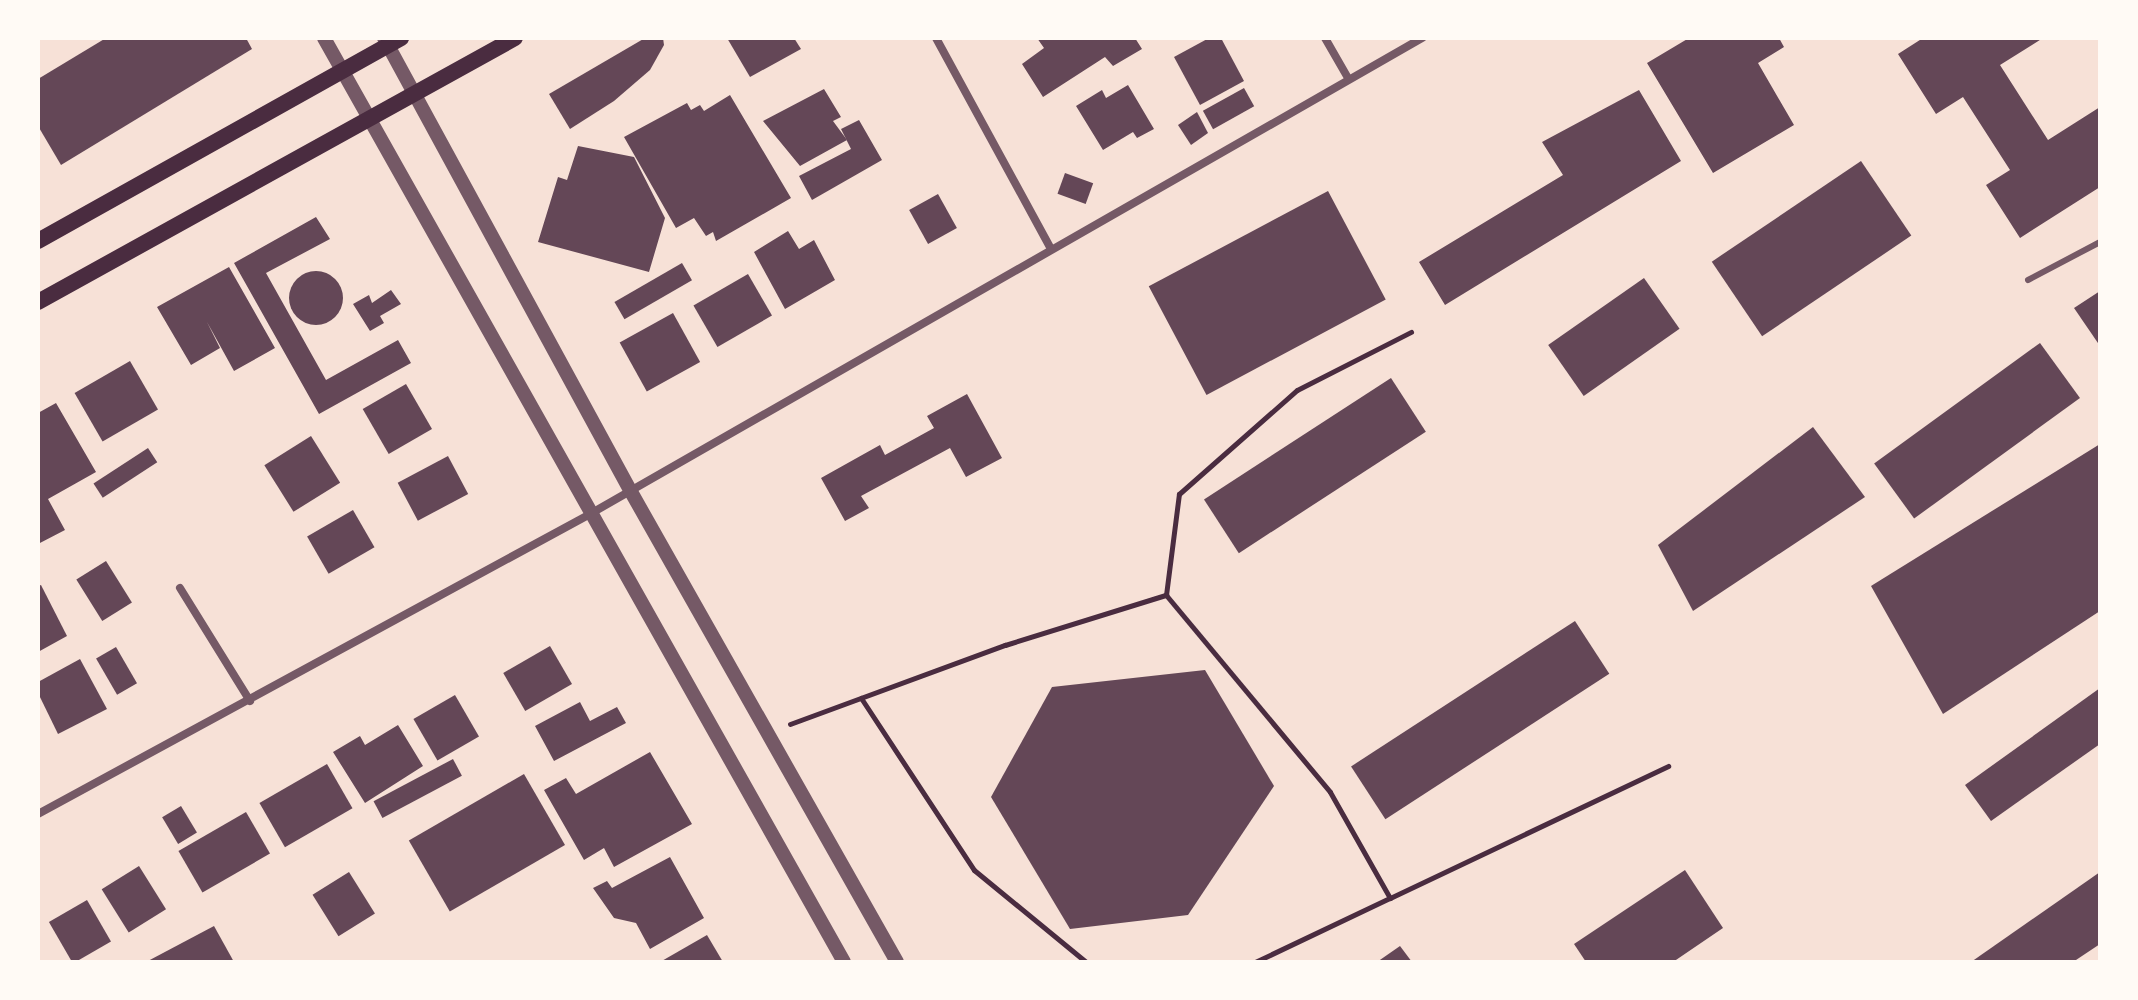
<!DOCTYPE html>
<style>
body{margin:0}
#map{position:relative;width:2138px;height:1000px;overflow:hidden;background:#f7e1d7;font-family:"Source Sans 3",sans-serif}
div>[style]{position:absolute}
.building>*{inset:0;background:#644757;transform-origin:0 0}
.round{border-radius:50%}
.path>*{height:5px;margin:-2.5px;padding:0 2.5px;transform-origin:2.5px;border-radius:2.5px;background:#4a2c40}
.service>*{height:6px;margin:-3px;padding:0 3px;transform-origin:3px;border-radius:3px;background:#755966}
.minor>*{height:8px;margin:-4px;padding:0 4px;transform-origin:4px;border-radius:4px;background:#755966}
.tertiary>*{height:14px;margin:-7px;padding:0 7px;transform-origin:7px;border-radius:7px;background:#755966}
.secondary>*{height:16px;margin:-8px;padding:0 8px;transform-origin:8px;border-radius:8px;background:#4a2c40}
span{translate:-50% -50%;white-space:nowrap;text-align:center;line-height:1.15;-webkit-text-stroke:7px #fffaf5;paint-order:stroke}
.frame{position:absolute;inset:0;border:40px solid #fffaf5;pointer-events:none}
</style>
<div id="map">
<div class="building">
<i style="clip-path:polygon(106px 38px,246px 38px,252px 49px,61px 165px,38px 126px,38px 79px)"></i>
<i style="clip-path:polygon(645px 38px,663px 38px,664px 45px,650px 70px,614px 101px,570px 129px,549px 94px)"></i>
<i style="clip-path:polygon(727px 38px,794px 38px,801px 49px,750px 77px)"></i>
<i style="clip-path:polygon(1037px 38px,1135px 38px,1142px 49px,1113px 66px,1105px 57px,1043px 97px,1022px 64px,1044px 48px)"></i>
<i style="clip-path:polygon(1209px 38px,1221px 38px,1244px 81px,1200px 105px,1174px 57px)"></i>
<i style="clip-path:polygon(1689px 38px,1779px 38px,1784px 47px,1758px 63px,1794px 125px,1713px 173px,1647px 63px)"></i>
<i style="clip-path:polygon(1923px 38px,2043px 38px,2000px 65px,2048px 140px,2100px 107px,2100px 187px,2020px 238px,1986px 185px,2010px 170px,1963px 97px,1936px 114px,1898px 54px)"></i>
<i style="clip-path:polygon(1128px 85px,1154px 129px,1137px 138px,1133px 132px,1103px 150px,1076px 106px,1102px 90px,1106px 98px)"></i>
<i style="left:1244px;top:88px;width:21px;height:47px;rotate:61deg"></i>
<i style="clip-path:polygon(824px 89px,841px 117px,833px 121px,847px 140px,800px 166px,763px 121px)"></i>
<i style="clip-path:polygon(1639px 90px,1681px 161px,1445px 305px,1419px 262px,1563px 175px,1542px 142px)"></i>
<i style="clip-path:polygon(730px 95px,791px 198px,716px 241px,713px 232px,706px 236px,694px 218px,676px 228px,624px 137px,687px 103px,691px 110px,700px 105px,704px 111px)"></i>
<i style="clip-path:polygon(1197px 112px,1208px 133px,1191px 145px,1178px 125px)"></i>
<i style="clip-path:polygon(859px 120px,882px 160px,812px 200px,799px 176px,851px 149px,841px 129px)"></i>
<i style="clip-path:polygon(578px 146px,634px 157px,665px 218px,649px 272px,538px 242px,558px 177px,567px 180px)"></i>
<i style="left:1861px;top:161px;width:90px;height:180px;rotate:56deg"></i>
<i style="left:1065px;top:173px;width:30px;height:22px;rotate:20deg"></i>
<i style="left:1328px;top:191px;width:123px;height:203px;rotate:62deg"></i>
<i style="left:938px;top:194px;width:39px;height:33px;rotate:61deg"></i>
<i style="clip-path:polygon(316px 217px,330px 239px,266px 273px,326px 380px,398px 340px,411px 363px,319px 414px,234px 263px)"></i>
<i style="clip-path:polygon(788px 231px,799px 249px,814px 240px,835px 280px,785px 309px,754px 252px)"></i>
<i style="left:682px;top:263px;width:20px;height:78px;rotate:60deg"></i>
<i style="clip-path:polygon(229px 267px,275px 348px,234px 371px,207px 322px,220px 348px,191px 365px,157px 307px)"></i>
<i class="round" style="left:289px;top:271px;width:54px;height:54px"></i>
<i style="left:748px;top:274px;width:48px;height:63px;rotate:60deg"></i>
<i style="left:1644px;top:278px;width:62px;height:117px;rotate:55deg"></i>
<i style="clip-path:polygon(391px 290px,401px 304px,380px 316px,384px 323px,370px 331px,353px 304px,369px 295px,372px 303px)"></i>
<i style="clip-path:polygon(2100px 291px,2100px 346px,2074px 308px)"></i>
<i style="left:673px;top:313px;width:56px;height:61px;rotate:61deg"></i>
<i style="left:2040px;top:343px;width:68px;height:205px;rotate:54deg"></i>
<i style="left:130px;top:361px;width:56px;height:64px;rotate:60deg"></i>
<i style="left:1391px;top:378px;width:64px;height:223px;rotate:57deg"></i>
<i style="left:406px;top:384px;width:52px;height:50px;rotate:60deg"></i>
<i style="clip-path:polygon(967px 394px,1002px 458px,966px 477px,950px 448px,861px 496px,869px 508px,845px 521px,821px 478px,880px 445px,885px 455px,934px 428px,927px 416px)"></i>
<i style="clip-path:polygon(56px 403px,96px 472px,48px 499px,65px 530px,38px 544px,38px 413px)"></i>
<i style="clip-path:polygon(1813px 427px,1865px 497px,1693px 611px,1658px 545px)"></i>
<i style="left:311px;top:436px;width:55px;height:55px;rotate:58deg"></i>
<i style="clip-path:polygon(2100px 444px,2100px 611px,1943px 714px,1871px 586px)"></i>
<i style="left:148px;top:448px;width:17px;height:65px;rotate:57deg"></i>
<i style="left:448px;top:456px;width:43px;height:57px;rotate:62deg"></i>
<i style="left:353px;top:510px;width:43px;height:53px;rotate:60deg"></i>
<i style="left:106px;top:561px;width:49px;height:35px;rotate:58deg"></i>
<i style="clip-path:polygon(41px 585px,67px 636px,38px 652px,38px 586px)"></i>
<i style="left:1575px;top:621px;width:63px;height:267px;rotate:57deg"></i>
<i style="left:550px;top:646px;width:44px;height:54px;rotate:60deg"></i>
<i style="left:116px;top:647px;width:42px;height:23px;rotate:60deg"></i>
<i style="clip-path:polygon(80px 659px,107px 709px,58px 734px,38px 693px,38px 682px)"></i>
<i style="clip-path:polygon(1205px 670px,1274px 786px,1188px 915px,1070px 929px,991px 797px,1052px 687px)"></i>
<i style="clip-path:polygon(2100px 688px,2100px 744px,1991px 821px,1965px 785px)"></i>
<i style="left:455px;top:695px;width:48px;height:48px;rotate:60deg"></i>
<i style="clip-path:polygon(580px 702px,590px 721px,617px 707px,626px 723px,554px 761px,535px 726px)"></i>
<i style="clip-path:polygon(398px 725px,423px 766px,365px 803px,333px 752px,360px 736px,365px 745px)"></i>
<i style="clip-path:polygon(650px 752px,692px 824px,614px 867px,604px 848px,584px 860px,544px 790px,566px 778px,576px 794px)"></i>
<i style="left:453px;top:759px;width:19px;height:90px;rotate:62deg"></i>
<i style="left:327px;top:764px;width:51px;height:78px;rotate:60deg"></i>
<i style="left:524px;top:774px;width:82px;height:133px;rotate:60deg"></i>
<i style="left:181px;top:806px;width:31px;height:22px;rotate:59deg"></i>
<i style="left:246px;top:812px;width:48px;height:78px;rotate:60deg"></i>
<i style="clip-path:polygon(670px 857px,704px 918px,650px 949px,636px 923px,614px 918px,593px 888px,607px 881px,612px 888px)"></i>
<i style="left:139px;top:866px;width:51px;height:44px;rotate:58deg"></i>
<i style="clip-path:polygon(1685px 870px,1723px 928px,1673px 962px,1586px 962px,1574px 944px)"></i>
<i style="left:349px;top:872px;width:49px;height:43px;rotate:58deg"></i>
<i style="clip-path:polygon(2100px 872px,2100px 944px,2073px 962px,1971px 962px)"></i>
<i style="left:87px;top:900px;width:48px;height:44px;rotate:60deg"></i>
<i style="clip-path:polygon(214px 926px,234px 962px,146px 962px)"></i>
<i style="clip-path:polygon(707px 935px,723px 962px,660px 962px)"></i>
<i style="clip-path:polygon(1400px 946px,1412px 962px,1377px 962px)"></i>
</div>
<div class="path">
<i style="left:1166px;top:595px;width:102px;rotate:-82.7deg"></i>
<i style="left:1179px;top:494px;width:157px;rotate:-41.4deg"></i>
<i style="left:1297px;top:390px;width:128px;rotate:-27deg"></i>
<i style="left:861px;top:698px;width:206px;rotate:56.7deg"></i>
<i style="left:974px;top:870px;width:145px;rotate:39.4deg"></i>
<i style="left:790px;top:724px;width:229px;rotate:-20.2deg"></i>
<i style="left:1005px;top:645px;width:169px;rotate:-17.3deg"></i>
<i style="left:1166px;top:595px;width:256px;rotate:50.2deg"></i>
<i style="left:1330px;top:792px;width:122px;rotate:60.5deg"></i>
<i style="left:1390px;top:898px;width:308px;rotate:-25.4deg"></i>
<i style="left:1255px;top:962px;width:149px;rotate:-25.4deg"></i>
</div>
<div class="service">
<i style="left:2028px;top:280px;width:81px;rotate:-27.8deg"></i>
</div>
<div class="minor">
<i style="left:936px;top:38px;width:240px;rotate:61.4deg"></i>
<i style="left:1325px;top:38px;width:46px;rotate:60.1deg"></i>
<i style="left:180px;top:588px;width:133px;rotate:58.2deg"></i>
<i style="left:38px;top:814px;width:628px;rotate:-28.52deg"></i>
<i style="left:590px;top:514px;width:959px;rotate:-29.77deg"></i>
</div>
<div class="tertiary">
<i style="left:324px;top:38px;width:1060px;rotate:60.63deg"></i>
<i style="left:384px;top:38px;width:515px;rotate:61.44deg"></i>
<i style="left:630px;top:490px;width:542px;rotate:60.5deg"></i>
</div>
<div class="secondary">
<i style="left:38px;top:241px;width:416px;rotate:-29.2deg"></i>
<i style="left:38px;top:302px;width:545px;rotate:-28.96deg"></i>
</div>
<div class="frame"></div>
</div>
